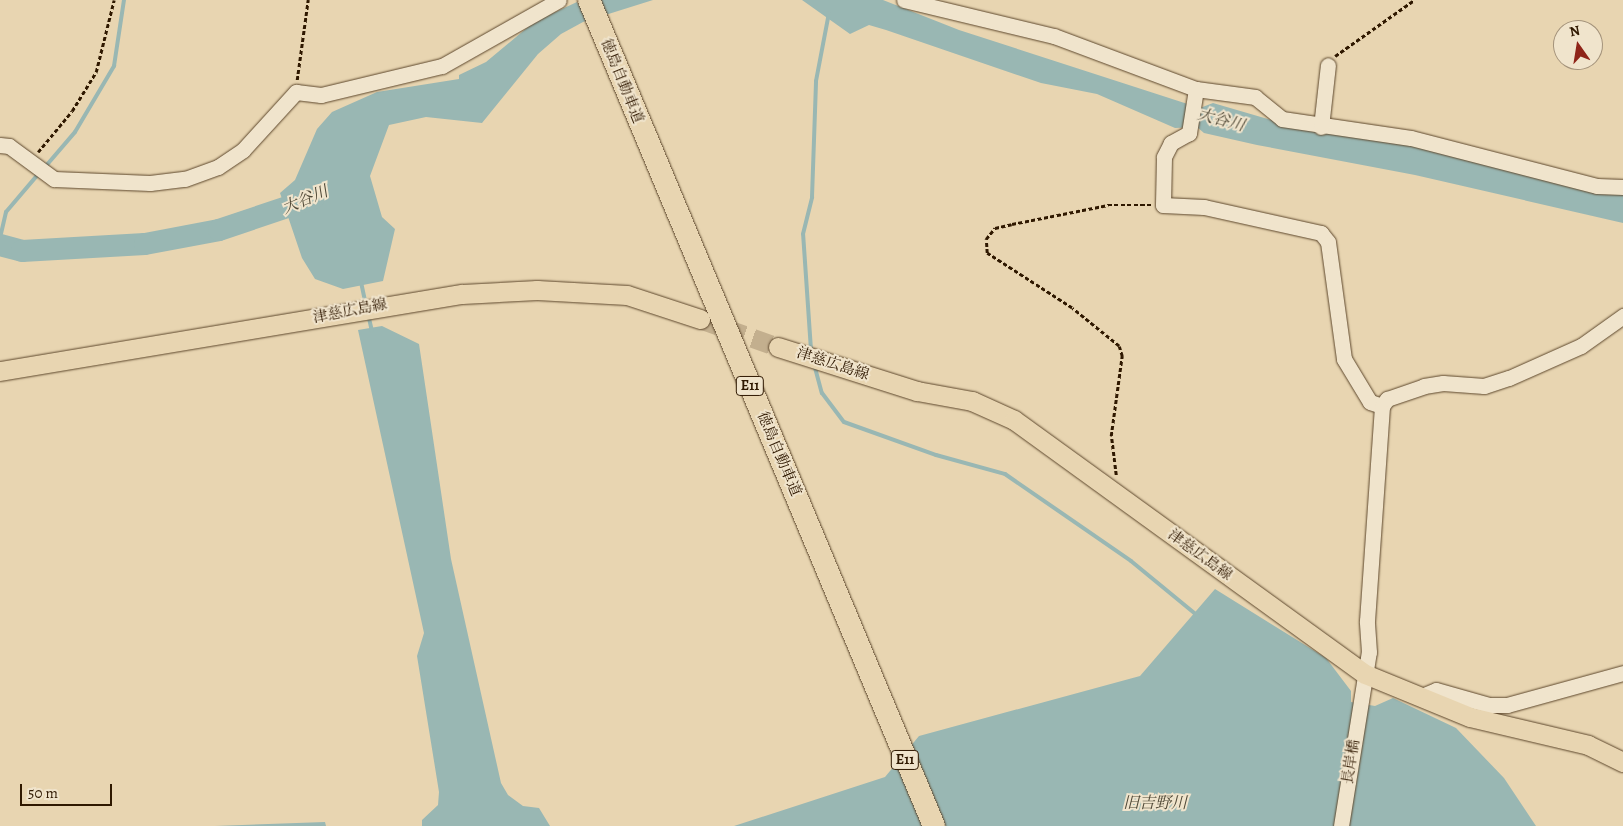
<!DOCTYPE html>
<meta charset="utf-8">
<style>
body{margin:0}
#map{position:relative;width:1623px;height:826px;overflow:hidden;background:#e8d5b1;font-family:Alegreya,"Noto Serif JP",serif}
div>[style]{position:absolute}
.water>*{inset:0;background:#99b7b3}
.stream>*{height:4px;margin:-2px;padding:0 2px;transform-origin:2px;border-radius:2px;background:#99b7b3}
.river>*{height:22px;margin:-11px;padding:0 11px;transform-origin:11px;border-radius:11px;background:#99b7b3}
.major-tunnel>*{height:19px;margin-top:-9.5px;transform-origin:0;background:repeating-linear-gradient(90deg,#c3af8e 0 19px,transparent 0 28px)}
.path>*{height:2.5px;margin-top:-1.25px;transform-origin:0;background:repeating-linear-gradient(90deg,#2f1800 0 4px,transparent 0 6.5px)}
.roads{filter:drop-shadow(0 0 1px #5d472c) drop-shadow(0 0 1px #5d472c)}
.minor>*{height:15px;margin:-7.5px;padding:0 7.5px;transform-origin:7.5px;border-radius:7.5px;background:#f0e4cc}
.major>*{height:19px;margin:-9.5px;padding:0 9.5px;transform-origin:9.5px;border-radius:9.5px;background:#e8d5b1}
.highway>*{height:22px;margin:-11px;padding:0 11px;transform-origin:11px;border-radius:11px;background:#e8d5b1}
span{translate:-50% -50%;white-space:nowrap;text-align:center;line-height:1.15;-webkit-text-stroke:4px #f0e4cc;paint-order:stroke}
.shield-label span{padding:1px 4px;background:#f0e4cc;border:1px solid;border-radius:4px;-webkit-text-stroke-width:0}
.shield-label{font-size:14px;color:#2f1800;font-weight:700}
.street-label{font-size:15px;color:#2f1800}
.water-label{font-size:16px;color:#4f4836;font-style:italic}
.north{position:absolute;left:1553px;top:20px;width:50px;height:50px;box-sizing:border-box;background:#f0e4cc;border:1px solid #a3927a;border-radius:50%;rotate:347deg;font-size:14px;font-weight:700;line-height:20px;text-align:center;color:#2f1800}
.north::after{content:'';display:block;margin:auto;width:18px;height:22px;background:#8f2418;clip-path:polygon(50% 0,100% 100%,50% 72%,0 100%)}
.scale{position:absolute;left:20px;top:784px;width:92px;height:22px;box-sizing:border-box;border:2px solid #2f1800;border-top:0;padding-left:6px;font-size:15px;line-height:18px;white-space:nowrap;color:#2f1800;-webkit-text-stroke:4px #f0e4cc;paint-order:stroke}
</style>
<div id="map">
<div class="water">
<i style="clip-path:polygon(601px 0,653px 0,583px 22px,561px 34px,538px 54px,482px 123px,426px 117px,389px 125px,370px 176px,382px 217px,395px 229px,383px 281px,343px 289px,315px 279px,302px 258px,280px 193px,295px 180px,317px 129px,332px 112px,377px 92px,459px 79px,459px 75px,486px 62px,534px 22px,577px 2px,579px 6px)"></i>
<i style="clip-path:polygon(802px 0,883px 0,959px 30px,1200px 108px,1213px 103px,1299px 128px,1404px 144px,1623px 192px,1623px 223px,1415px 175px,1257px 145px,1204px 133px,1197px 127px,1175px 128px,1097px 94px,1041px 83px,886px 30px,869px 25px,850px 34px)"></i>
<i style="clip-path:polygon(382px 326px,419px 344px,451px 559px,501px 783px,508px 795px,523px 806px,539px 808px,550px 826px,422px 826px,422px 820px,438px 805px,439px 792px,417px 656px,424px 633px,358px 330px)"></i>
<i style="clip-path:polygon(1215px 589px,1326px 658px,1351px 691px,1351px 702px,1375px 706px,1393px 698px,1456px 728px,1504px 778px,1536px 826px,734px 826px,885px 777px,919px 736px,1140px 676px)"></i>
<i style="clip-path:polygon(325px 822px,326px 826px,215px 826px)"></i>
</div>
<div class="stream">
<i style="left:45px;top:167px;width:46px;rotate:-49.4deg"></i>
<i style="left:75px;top:132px;width:77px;rotate:-59.4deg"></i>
<i style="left:114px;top:66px;width:67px;rotate:-81.4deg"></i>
<i style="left:0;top:238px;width:27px;rotate:-77deg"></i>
<i style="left:6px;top:212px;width:52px;rotate:-49.6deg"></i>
<i style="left:361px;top:282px;width:24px;rotate:78deg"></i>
<i style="left:368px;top:314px;width:17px;rotate:77deg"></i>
<i style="left:811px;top:350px;width:116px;rotate:-93.9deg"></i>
<i style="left:803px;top:234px;width:38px;rotate:-76deg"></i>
<i style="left:812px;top:197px;width:116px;rotate:-88deg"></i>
<i style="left:816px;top:81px;width:69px;rotate:-79.2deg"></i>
<i style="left:814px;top:364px;width:30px;rotate:75deg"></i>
<i style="left:822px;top:393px;width:36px;rotate:53deg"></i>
<i style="left:844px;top:422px;width:98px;rotate:19.7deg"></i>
<i style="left:936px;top:455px;width:72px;rotate:15.4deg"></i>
<i style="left:1005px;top:474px;width:153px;rotate:34.6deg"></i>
<i style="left:1131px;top:561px;width:87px;rotate:39.4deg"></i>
</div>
<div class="river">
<i style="left:0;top:245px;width:23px;rotate:15deg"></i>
<i style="left:22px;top:251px;width:123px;rotate:-3.3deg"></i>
<i style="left:145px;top:244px;width:75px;rotate:-10.7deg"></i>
<i style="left:219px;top:230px;width:100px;rotate:-18.6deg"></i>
</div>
<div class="major-tunnel">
<i style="left:700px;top:319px;width:83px;rotate:19.7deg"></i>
</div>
<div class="path">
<i style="left:1335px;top:56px;width:97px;rotate:-35.3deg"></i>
<i style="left:297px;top:80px;width:81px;rotate:-82.2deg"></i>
<i style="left:38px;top:152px;width:53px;rotate:-50.3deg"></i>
<i style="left:72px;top:111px;width:46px;rotate:-58.4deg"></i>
<i style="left:96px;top:72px;width:74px;rotate:-76deg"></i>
<i style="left:1116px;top:475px;width:39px;rotate:-97deg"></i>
<i style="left:1111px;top:436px;width:81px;rotate:-82.2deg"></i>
<i style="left:1122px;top:356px;width:10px;rotate:-107deg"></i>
<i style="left:1119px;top:346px;width:60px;rotate:-141deg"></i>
<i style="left:1072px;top:308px;width:101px;rotate:-147.1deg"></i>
<i style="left:987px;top:253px;width:14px;rotate:-94deg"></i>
<i style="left:986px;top:239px;width:14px;rotate:-51deg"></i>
<i style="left:995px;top:228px;width:17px;rotate:-13deg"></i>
<i style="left:1012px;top:224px;width:98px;rotate:-11.2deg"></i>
<i style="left:1108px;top:205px;width:44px"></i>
</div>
<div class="roads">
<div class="minor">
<i style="left:904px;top:0;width:154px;rotate:13.5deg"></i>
<i style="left:1054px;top:36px;width:152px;rotate:20.5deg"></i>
<i style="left:1196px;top:89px;width:60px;rotate:7.7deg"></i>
<i style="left:1255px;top:97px;width:35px;rotate:39deg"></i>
<i style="left:1282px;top:119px;width:130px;rotate:8.4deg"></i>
<i style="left:1411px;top:138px;width:192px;rotate:14.5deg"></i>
<i style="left:1597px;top:186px;width:26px;rotate:2deg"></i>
<i style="left:1196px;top:89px;width:45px;rotate:99deg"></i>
<i style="left:1189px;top:133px;width:21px;rotate:151deg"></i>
<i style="left:1171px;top:143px;width:16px;rotate:117deg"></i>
<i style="left:1164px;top:157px;width:48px;rotate:91.2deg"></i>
<i style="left:1163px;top:205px;width:41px;rotate:2.8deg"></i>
<i style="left:1204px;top:207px;width:120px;rotate:12.5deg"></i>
<i style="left:1321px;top:233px;width:11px;rotate:52deg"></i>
<i style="left:1328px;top:242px;width:118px;rotate:82.2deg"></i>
<i style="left:1344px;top:359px;width:50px;rotate:58.8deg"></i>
<i style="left:1370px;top:402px;width:13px;rotate:18deg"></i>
<i style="left:1321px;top:127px;width:62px;rotate:-83.6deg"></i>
<i style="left:0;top:145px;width:9px;rotate:6deg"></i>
<i style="left:9px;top:146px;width:56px;rotate:36.3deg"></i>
<i style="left:54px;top:179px;width:96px;rotate:2.4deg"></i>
<i style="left:150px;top:183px;width:35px;rotate:-7deg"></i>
<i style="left:185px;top:179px;width:35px;rotate:-20deg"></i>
<i style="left:218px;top:167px;width:30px;rotate:-34deg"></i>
<i style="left:243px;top:150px;width:79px;rotate:-47.6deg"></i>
<i style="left:296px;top:92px;width:25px;rotate:7deg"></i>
<i style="left:321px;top:95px;width:124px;rotate:-13.5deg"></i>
<i style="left:442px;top:66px;width:134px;rotate:-29.4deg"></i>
<i style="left:1422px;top:696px;width:15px;rotate:-23deg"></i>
<i style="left:1436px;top:690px;width:55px;rotate:15.8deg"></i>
<i style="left:1489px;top:705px;width:18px"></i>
<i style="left:1507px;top:705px;width:120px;rotate:-15.4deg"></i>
<i style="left:1341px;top:826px;width:176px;rotate:-80.9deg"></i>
<i style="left:1369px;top:652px;width:31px;rotate:-94deg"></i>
<i style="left:1367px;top:621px;width:216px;rotate:-86deg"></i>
<i style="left:1382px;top:406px;width:9px;rotate:-54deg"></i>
<i style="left:1387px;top:399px;width:39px;rotate:-19deg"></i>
<i style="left:1424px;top:386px;width:19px;rotate:-9deg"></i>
<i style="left:1443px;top:383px;width:41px;rotate:4.2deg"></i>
<i style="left:1484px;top:386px;width:26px;rotate:-18deg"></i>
<i style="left:1509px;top:378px;width:79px;rotate:-24deg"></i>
<i style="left:1581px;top:346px;width:52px;rotate:-35.5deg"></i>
</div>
<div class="major">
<i style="left:778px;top:347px;width:146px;rotate:17.6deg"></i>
<i style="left:917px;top:391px;width:56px;rotate:10.3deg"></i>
<i style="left:972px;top:401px;width:46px;rotate:24.3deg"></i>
<i style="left:1014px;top:420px;width:433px;rotate:35.9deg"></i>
<i style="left:1365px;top:674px;width:113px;rotate:22.3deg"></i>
<i style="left:1470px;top:717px;width:121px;rotate:13.3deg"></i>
<i style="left:1588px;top:745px;width:39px;rotate:26deg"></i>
<i style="left:0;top:371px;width:468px;rotate:-9.5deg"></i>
<i style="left:462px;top:294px;width:75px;rotate:-3.1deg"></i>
<i style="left:537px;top:290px;width:90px;rotate:3.2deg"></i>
<i style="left:627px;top:295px;width:77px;rotate:18.2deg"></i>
</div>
<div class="highway">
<i style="left:589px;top:0;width:895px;rotate:67.33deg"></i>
</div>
</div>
<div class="shield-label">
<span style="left:750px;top:386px">E11</span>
<span style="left:905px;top:760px">E11</span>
</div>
<div class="street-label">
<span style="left:622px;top:81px;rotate:68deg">徳島自動車道</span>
<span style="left:350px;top:311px;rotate:-11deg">津慈広島線</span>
<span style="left:833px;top:364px;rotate:18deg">津慈広島線</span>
<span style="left:779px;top:454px;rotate:67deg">徳島自動車道</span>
<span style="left:1200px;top:555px;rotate:36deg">津慈広島線</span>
<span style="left:1351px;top:762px;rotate:-81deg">長岸橋</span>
</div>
<div class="water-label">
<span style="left:1221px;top:120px;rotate:15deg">大谷川</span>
<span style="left:305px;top:200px;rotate:-23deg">大谷川</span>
<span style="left:1155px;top:803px">旧吉野川</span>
</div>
<div class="north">N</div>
<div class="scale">50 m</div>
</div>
